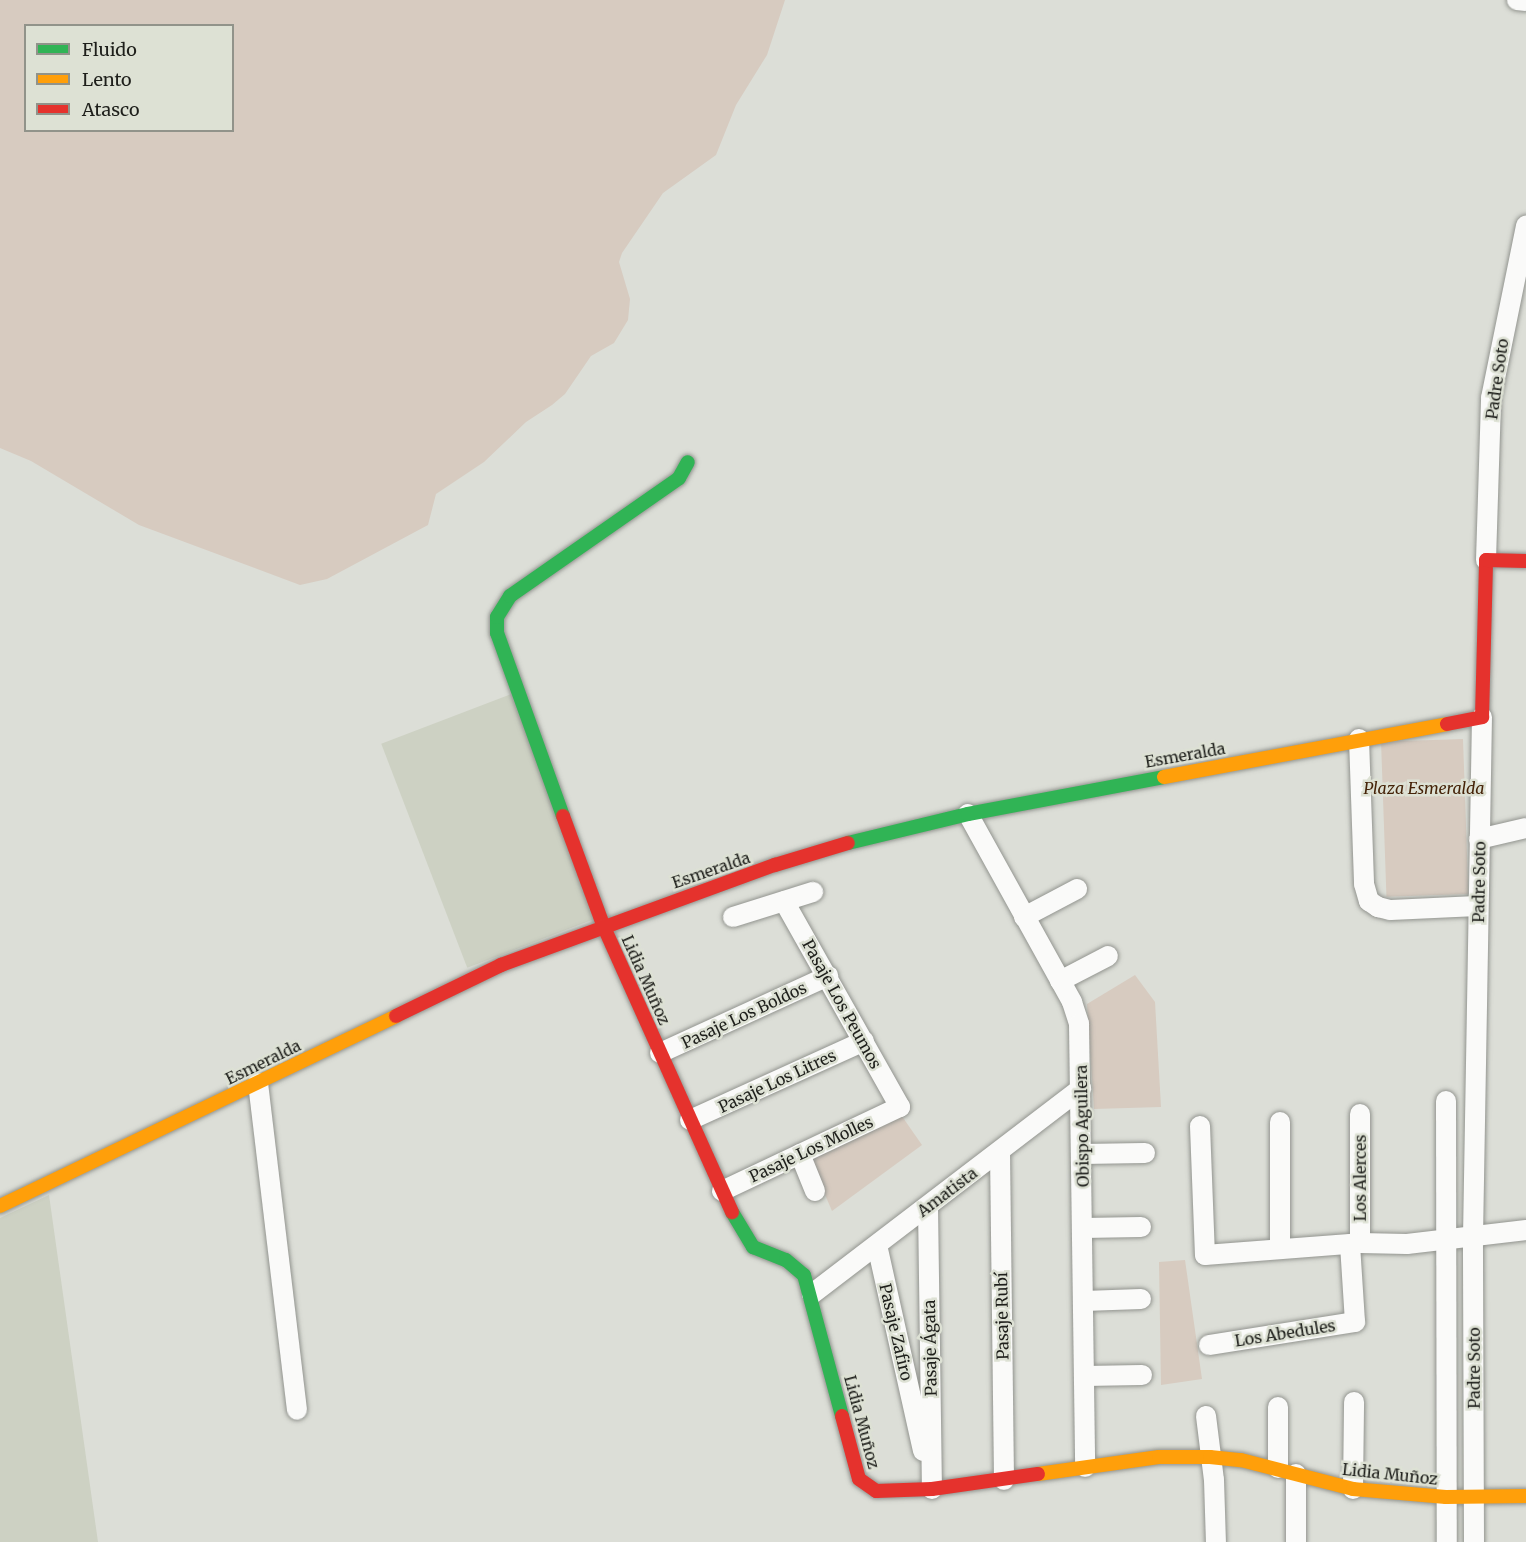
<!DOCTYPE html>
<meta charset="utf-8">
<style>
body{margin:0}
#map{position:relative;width:1526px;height:1542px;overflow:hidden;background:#dcded7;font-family:Merriweather,serif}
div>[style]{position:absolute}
.built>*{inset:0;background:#cdd1c3;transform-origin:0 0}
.green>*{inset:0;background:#d7cbc0;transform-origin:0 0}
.roads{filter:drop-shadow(0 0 2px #92948f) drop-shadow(0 0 2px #92948f)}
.street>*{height:20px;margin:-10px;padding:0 10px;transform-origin:10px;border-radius:10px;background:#fafaf9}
.fast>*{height:14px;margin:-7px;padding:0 7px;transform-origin:7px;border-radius:7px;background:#30b455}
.slow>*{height:14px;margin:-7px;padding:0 7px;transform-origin:7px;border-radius:7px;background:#ff9f0a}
.jam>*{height:14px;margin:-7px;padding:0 7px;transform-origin:7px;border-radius:7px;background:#e5322d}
span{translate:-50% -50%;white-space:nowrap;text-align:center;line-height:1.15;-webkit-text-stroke:5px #dde1d4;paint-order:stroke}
.street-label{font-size:16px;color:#1e1f1b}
.park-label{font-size:16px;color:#452308;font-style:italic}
.legend{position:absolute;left:24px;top:24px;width:210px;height:108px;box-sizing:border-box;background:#dde1d4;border:2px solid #91938a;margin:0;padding:8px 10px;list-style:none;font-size:18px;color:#1e1f1b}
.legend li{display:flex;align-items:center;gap:12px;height:30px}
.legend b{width:30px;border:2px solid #91938a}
</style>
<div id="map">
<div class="built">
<i style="left:511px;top:694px;width:240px;height:139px;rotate:69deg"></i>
<i style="clip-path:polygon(49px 1195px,98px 1542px,0 1542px,0 1218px)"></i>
</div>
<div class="green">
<i style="clip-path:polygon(evenodd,0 0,785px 0,767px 55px,736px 105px,716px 155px,663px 193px,622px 253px,619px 262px,630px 299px,628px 320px,614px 343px,591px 356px,565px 394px,552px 405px,526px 422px,484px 462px,436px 494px,428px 525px,327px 579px,300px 585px,139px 525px,31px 461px,0 448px,0 0,26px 26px,232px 26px,232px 130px,26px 130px,26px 26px)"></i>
<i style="left:1463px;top:739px;width:155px;height:82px;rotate:88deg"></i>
<i style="clip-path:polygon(1135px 975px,1155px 1002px,1161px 1107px,1094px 1109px,1087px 1004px)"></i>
<i style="clip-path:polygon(899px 1112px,922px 1145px,832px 1211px,808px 1155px)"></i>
<i style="clip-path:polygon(1185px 1260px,1202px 1379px,1161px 1385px,1159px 1262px)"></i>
</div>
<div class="roads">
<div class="street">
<i style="left:1517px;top:0;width:9px;rotate:6deg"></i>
<i style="left:1486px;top:560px;width:162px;rotate:-88.2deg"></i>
<i style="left:1491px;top:398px;width:176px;rotate:-78.5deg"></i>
<i style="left:1359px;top:739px;width:145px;rotate:88deg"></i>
<i style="left:1364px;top:884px;width:18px;rotate:74deg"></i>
<i style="left:1369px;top:901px;width:11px;rotate:34deg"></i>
<i style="left:1378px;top:907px;width:12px;rotate:14deg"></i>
<i style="left:1390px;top:910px;width:88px;rotate:-2.6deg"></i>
<i style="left:968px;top:814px;width:215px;rotate:61deg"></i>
<i style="left:1072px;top:1002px;width:23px;rotate:72deg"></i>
<i style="left:1079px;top:1024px;width:443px;rotate:89.2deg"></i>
<i style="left:1479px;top:839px;width:48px;rotate:-13.2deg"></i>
<i style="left:733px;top:917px;width:84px;rotate:-17.4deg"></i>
<i style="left:1024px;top:917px;width:60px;rotate:-27.8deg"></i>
<i style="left:1060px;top:981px;width:54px;rotate:-27.5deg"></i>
<i style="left:660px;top:1053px;width:185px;rotate:-24.6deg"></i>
<i style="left:258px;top:1083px;width:329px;rotate:83.2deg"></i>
<i style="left:1446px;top:1101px;width:441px;rotate:89.9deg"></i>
<i style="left:1360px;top:1114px;width:129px;rotate:90deg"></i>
<i style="left:690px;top:1120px;width:191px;rotate:-24.4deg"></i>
<i style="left:1200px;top:1126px;width:129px;rotate:87.8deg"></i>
<i style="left:1205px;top:1255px;width:155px;rotate:-4.4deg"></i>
<i style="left:1360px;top:1243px;width:47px;rotate:1.2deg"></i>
<i style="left:1407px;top:1244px;width:120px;rotate:-6.7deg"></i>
<i style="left:1000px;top:1152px;width:328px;rotate:89.3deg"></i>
<i style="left:800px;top:1154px;width:40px;rotate:68deg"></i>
<i style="left:1082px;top:1154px;width:63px;rotate:-0.9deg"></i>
<i style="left:722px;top:1191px;width:197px;rotate:-25.3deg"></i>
<i style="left:900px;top:1107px;width:236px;rotate:-119.4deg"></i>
<i style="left:928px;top:1206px;width:283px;rotate:89.2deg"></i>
<i style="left:1083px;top:1228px;width:58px;rotate:-1deg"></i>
<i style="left:877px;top:1245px;width:211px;rotate:77.4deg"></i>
<i style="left:1280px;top:1249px;width:127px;rotate:-90deg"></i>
<i style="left:812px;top:1294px;width:339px;rotate:-37.4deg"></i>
<i style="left:1084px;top:1301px;width:57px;rotate:-2deg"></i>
<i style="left:1209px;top:1345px;width:148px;rotate:-9deg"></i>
<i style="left:1355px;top:1322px;width:78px;rotate:-93.7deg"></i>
<i style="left:1085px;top:1376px;width:57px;rotate:-1deg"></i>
<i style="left:1278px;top:1407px;width:61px;rotate:90deg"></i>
<i style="left:1206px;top:1416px;width:64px;rotate:82.9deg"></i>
<i style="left:1214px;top:1480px;width:62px;rotate:88.2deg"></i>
<i style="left:1296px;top:1474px;width:68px;rotate:90deg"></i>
<i style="left:1353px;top:1489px;width:87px;rotate:-89.3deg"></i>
<i style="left:1474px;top:1542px;width:305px;rotate:-90.2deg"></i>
<i style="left:1473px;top:1237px;width:520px;rotate:-89.01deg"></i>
</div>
<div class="fast">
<i style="left:563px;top:816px;width:195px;rotate:-109.8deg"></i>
<i style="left:497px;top:633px;width:16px;rotate:-90deg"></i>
<i style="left:497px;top:617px;width:25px;rotate:-58deg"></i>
<i style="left:510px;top:596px;width:206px;rotate:-34.9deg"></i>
<i style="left:679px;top:478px;width:18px;rotate:-61deg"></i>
<i style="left:848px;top:843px;width:123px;rotate:-13.6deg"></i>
<i style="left:968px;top:814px;width:199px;rotate:-10.7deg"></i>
<i style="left:732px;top:1212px;width:41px;rotate:59deg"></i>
<i style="left:753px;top:1247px;width:35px;rotate:22deg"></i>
<i style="left:786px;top:1260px;width:23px;rotate:40deg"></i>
<i style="left:804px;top:1275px;width:146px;rotate:74.9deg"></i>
</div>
<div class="slow">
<i style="left:1164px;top:777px;width:288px;rotate:-10.6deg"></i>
<i style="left:0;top:1206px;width:439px;rotate:-25.6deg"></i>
<i style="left:1038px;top:1474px;width:122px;rotate:-8deg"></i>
<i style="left:1159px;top:1457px;width:51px"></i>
<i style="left:1210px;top:1457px;width:31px;rotate:6deg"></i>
<i style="left:1241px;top:1460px;width:116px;rotate:14.5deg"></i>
<i style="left:1353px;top:1489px;width:93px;rotate:4.9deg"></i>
<i style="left:1446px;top:1497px;width:80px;rotate:-0.7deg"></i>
</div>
<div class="jam">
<i style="left:1447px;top:724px;width:36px;rotate:-11deg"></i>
<i style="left:1482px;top:717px;width:157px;rotate:-88.5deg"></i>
<i style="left:1486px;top:560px;width:40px;rotate:1.4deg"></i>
<i style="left:563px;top:816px;width:116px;rotate:69.8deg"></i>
<i style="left:603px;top:925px;width:315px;rotate:65.8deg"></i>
<i style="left:396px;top:1016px;width:117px;rotate:-25.9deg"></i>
<i style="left:501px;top:965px;width:292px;rotate:-20.1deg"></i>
<i style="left:775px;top:865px;width:76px;rotate:-16.8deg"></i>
<i style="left:842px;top:1416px;width:65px;rotate:74.9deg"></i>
<i style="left:859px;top:1479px;width:21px;rotate:35deg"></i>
<i style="left:876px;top:1491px;width:56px;rotate:-2deg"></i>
<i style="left:932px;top:1489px;width:107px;rotate:-8.1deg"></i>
</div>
</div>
<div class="street-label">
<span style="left:1497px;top:379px;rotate:-82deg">Padre Soto</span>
<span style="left:1185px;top:755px;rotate:-10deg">Esmeralda</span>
<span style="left:711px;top:870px;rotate:-19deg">Esmeralda</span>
<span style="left:1479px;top:882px;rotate:-89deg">Padre Soto</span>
<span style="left:646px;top:980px;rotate:66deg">Lidia Muñoz</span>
<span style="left:842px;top:1004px;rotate:61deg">Pasaje Los Peumos</span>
<span style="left:744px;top:1015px;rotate:-25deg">Pasaje Los Boldos</span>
<span style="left:263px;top:1062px;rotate:-26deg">Esmeralda</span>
<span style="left:777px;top:1081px;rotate:-25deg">Pasaje Los Litres</span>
<span style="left:1082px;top:1126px;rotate:-91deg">Obispo Aguilera</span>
<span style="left:811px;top:1149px;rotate:-25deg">Pasaje Los Molles</span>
<span style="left:1360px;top:1178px;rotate:-90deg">Los Alerces</span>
<span style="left:947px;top:1192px;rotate:-37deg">Amatista</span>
<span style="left:1002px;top:1316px;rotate:-91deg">Pasaje Rubí</span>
<span style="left:896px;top:1332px;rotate:77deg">Pasaje Zafiro</span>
<span style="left:1285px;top:1333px;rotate:-9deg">Los Abedules</span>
<span style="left:930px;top:1348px;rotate:-91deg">Pasaje Ágata</span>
<span style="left:1474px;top:1368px;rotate:-90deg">Padre Soto</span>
<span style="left:862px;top:1422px;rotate:75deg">Lidia Muñoz</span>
<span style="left:1390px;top:1474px;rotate:6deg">Lidia Muñoz</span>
</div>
<div class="park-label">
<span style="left:1424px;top:788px">Plaza Esmeralda</span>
</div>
<ul class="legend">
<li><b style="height:8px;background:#30b455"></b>Fluido</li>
<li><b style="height:8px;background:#ff9f0a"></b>Lento</li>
<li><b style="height:8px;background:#e5322d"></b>Atasco</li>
</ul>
</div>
